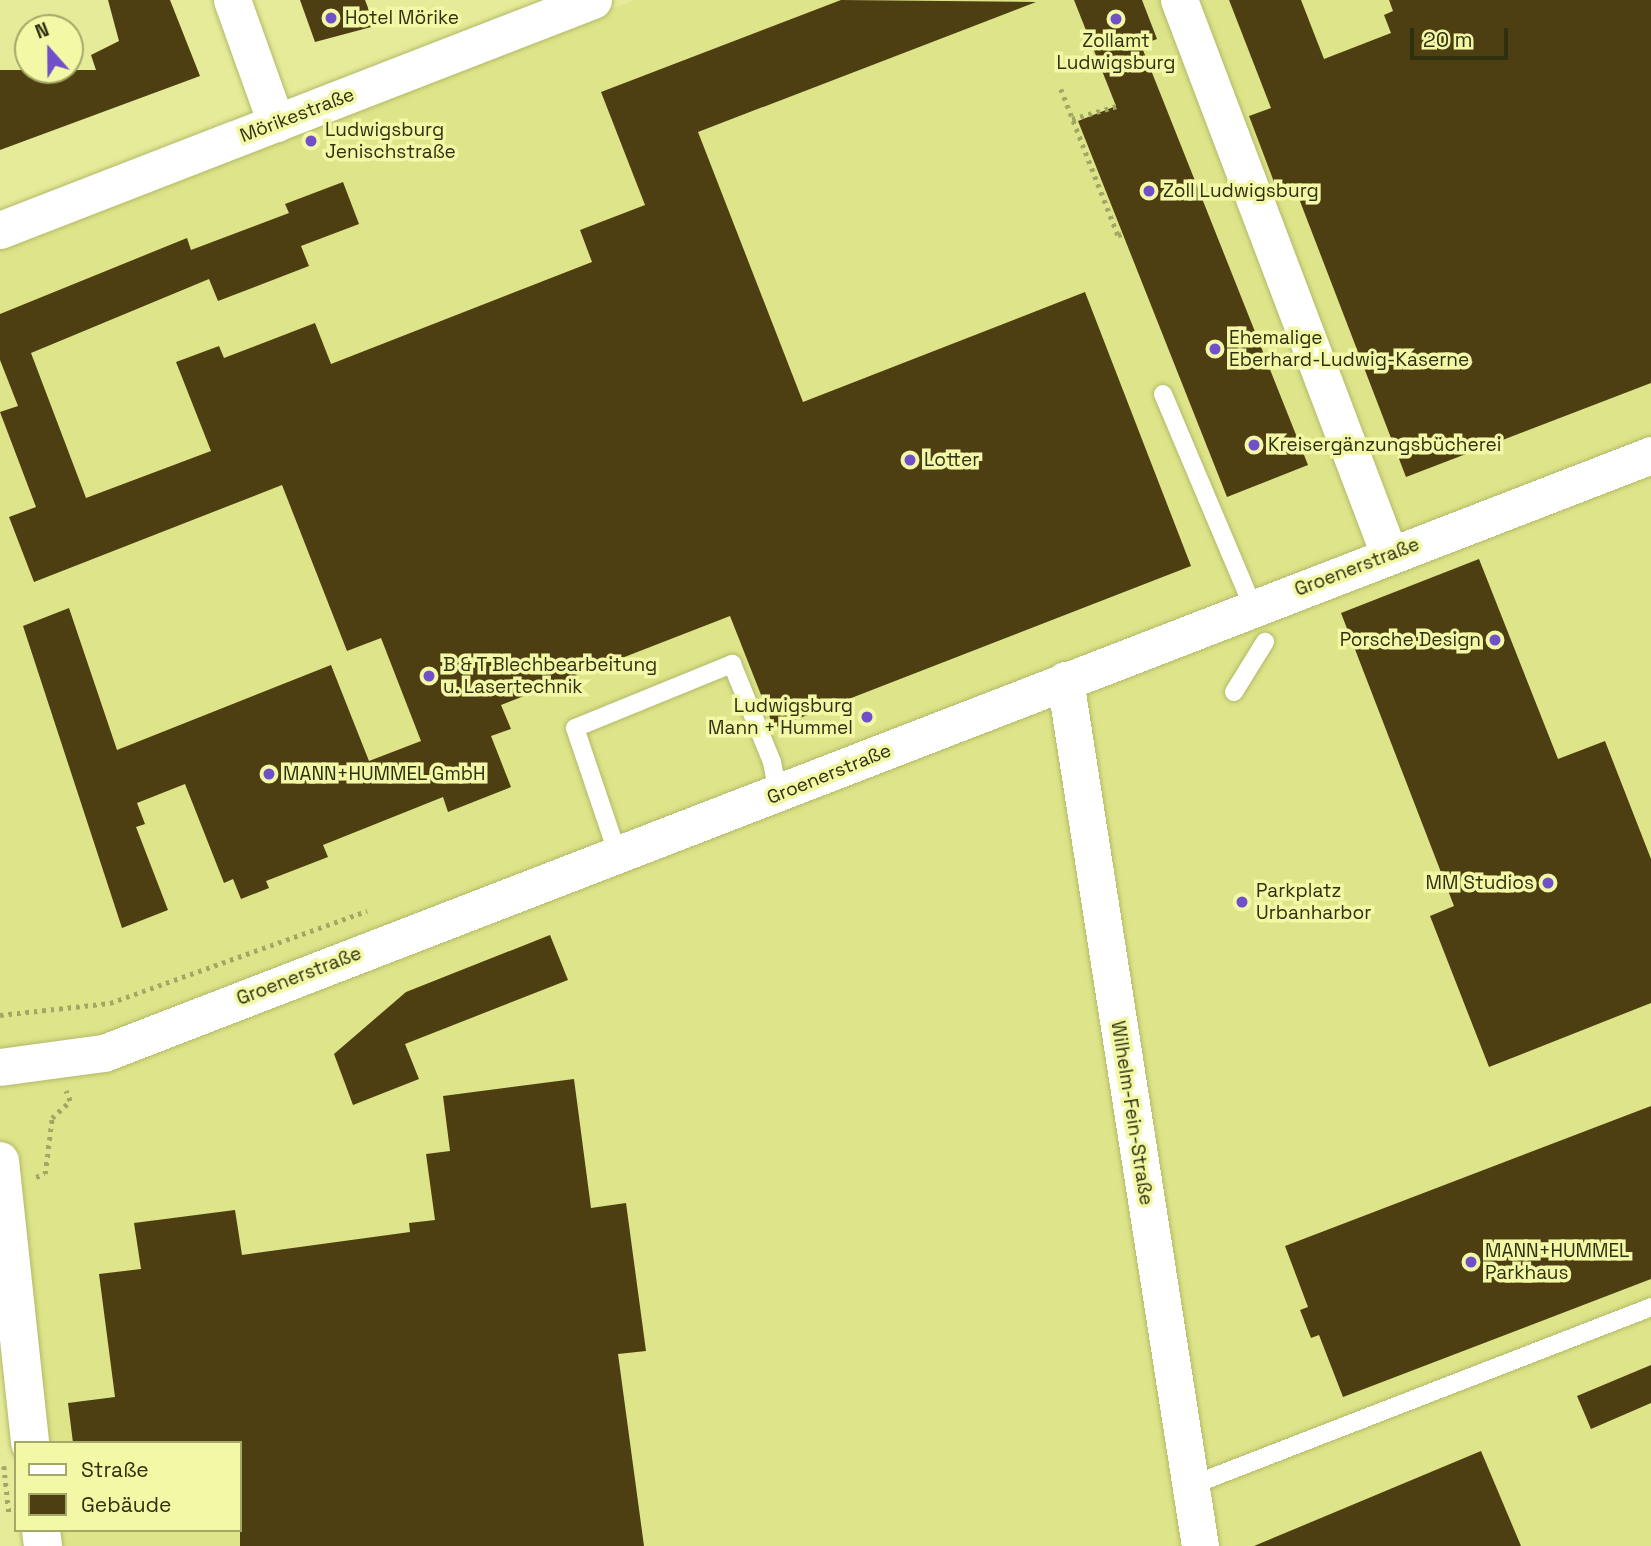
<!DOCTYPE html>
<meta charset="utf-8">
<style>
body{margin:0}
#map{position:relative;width:1651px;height:1546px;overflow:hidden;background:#e5eb99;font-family:"Space Grotesk",sans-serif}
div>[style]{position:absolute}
.built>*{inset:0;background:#dde489}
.building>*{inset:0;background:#4d3f11}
.path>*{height:4.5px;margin-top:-2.25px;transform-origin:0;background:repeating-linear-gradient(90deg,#a3a766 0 3.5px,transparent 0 8.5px)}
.roads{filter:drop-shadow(0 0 2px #b3b868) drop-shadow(0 0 2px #b3b868)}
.lane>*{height:18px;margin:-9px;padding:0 9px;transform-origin:9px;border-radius:9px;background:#fff}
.street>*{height:37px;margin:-18.5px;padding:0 18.5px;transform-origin:18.5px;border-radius:18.5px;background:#fff}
.secondary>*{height:38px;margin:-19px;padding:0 19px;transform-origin:19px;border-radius:19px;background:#fff}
.dots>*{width:19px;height:19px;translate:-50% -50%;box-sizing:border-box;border:4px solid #f2f8a6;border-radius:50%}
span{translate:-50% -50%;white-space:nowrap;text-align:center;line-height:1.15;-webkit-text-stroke:7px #f2f8a6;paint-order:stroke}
.poi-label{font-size:19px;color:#2e300e}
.left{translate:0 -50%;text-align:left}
.right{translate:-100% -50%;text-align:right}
.street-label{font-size:19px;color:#2e300e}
.legend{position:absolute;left:14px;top:1441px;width:228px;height:91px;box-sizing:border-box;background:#f2f8a6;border:2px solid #a4a869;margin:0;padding:9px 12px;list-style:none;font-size:21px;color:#2e300e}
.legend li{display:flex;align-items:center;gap:14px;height:35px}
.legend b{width:35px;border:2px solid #a4a869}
.north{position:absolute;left:14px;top:14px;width:70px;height:70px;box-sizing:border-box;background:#f2f8a6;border:2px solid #a4a869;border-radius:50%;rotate:339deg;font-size:19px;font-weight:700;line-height:28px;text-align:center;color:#2e300e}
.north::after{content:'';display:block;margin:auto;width:24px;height:32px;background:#714fc8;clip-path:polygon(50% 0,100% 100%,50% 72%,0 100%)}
.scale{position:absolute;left:1410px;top:28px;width:98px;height:32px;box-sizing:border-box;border:4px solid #2e300e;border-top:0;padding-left:9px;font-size:21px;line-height:24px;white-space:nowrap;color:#2e300e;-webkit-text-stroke:5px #f2f8a6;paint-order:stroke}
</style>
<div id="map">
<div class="built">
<i style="clip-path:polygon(635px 0,1651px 0,1651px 1546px,43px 1546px,41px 1530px,240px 1530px,240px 1443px,30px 1443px,0 1161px,0 242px)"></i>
</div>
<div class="building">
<i style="clip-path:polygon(108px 0,170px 0,200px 76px,0 150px,0 70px,96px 70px,91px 55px,119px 41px)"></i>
<i style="clip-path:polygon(300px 0,365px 0,375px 26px,315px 42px)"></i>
<i style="clip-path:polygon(841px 0,1036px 2px,698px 132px,803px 402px,1085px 292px,1191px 566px,774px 728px,730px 616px,501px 705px,511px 729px,491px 736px,511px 787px,448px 812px,443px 797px,323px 845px,328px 857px,266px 881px,269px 888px,241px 899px,233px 879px,224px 883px,185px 784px,137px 803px,145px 824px,136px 827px,168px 910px,122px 928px,23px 626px,69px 608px,117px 750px,331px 665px,369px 761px,421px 741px,381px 638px,347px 651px,282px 485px,34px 582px,9px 517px,36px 507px,0 412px,18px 406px,0 360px,0 314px,187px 238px,191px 250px,289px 213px,285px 204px,343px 182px,359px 224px,301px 246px,309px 266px,218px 301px,209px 279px,31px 353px,86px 498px,211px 451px,176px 362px,219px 346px,224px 358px,315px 323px,331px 364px,592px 262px,580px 230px,645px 205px,601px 92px)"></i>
<i style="clip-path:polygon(1074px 0,1142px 0,1157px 39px,1141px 45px,1308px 465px,1227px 497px,1078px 121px,1116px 106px)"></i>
<i style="clip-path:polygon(1229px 0,1301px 0,1324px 59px,1391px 33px,1384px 15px,1393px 11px,1389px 0,1651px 0,1651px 383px,1406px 477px,1293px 183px,1277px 190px,1249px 116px,1271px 108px)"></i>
<i style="clip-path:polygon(1479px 559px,1558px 759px,1605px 741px,1651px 859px,1651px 1003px,1489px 1067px,1430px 916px,1454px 906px,1341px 613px)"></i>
<i style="clip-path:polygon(550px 935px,568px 980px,405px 1044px,419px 1079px,353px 1105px,334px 1054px,406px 992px)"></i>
<i style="clip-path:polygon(574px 1079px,591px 1208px,626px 1203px,646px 1351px,618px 1354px,644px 1546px,240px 1546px,240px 1443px,73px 1443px,68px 1403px,115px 1397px,99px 1274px,141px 1269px,134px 1223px,235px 1210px,242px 1255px,410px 1232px,409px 1223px,435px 1220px,426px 1154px,450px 1151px,443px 1096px)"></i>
<i style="clip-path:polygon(1651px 1106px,1651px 1279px,1343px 1397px,1319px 1335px,1311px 1338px,1300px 1310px,1308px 1307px,1285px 1246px)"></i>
<i style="clip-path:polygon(1651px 1365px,1651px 1403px,1591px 1429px,1577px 1396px)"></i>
<i style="clip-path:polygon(1481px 1451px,1521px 1546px,1254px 1546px)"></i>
</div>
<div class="path">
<i style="left:1061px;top:89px;width:157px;rotate:68.7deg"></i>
<i style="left:1118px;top:235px;width:5px;rotate:-11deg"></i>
<i style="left:1072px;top:119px;width:47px;rotate:-16.1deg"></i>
<i style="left:0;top:1015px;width:111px;rotate:-6.2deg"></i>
<i style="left:110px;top:1003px;width:273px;rotate:-19.7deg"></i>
<i style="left:36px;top:1177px;width:9px;rotate:-18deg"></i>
<i style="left:45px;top:1174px;width:56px;rotate:-82.9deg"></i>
<i style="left:52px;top:1118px;width:25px;rotate:-43deg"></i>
<i style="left:70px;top:1101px;width:11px;rotate:-112deg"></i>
<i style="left:4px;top:1466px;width:47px;rotate:83.9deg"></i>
</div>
<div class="roads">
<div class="lane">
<i style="left:1163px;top:394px;width:231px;rotate:67.1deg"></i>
<i style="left:1234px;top:692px;width:59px;rotate:-58.2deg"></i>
<i style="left:619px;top:858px;width:137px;rotate:-108.7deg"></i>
<i style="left:575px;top:728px;width:170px;rotate:-22.2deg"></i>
<i style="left:732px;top:664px;width:106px;rotate:67.8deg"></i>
<i style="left:772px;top:762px;width:33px;rotate:79deg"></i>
<i style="left:1190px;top:1486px;width:495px;rotate:-21.2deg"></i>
</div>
<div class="street">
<i style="left:232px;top:0;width:131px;rotate:70.3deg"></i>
<i style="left:1179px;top:0;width:592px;rotate:69.24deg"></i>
<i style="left:0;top:230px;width:636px;rotate:-21.2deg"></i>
<i style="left:1065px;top:680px;width:876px;rotate:81.14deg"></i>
<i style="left:0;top:1067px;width:105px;rotate:-7.7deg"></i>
<i style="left:104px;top:1053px;width:1659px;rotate:-21.13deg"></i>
</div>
<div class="secondary">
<i style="left:0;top:1161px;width:284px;rotate:83.9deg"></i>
<i style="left:41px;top:1530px;width:16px;rotate:83deg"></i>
</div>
</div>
<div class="dots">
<i style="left:331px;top:18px;background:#714fc8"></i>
<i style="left:1116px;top:19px;background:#714fc8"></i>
<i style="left:311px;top:141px;background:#714fc8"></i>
<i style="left:1149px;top:191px;background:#714fc8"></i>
<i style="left:1215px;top:349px;background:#714fc8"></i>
<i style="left:1254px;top:445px;background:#714fc8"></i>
<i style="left:910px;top:460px;background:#714fc8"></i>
<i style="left:1495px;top:640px;background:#714fc8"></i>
<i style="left:429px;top:676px;background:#714fc8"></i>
<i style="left:867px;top:717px;background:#714fc8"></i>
<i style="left:269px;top:774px;background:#714fc8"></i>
<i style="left:1548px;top:883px;background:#714fc8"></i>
<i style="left:1242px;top:902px;background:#714fc8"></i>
<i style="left:1471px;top:1262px;background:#714fc8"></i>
</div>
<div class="poi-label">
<span class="left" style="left:345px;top:18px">Hotel Mörike</span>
<span style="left:1116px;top:52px">Zollamt<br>Ludwigsburg</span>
<span class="left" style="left:325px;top:141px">Ludwigsburg<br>Jenischstraße</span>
<span class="left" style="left:1163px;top:191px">Zoll Ludwigsburg</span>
<span class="left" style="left:1229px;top:349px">Ehemalige<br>Eberhard-Ludwig-Kaserne</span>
<span class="left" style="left:1268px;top:445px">Kreisergänzungsbücherei</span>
<span class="left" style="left:924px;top:460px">Lotter</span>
<span class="right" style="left:1481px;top:640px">Porsche Design</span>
<span class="left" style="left:443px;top:676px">B &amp; T Blechbearbeitung<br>u. Lasertechnik</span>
<span class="right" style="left:853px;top:717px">Ludwigsburg<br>Mann + Hummel</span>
<span class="left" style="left:283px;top:774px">MANN+HUMMEL GmbH</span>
<span class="right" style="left:1534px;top:883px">MM Studios</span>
<span class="left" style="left:1256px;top:902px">Parkplatz<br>Urbanharbor</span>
<span class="left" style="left:1485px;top:1262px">MANN+HUMMEL<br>Parkhaus</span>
</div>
<div class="street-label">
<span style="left:297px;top:115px;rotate:-21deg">Mörikestraße</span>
<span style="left:1357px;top:567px;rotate:-21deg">Groenerstraße</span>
<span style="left:829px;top:774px;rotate:-22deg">Groenerstraße</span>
<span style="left:299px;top:976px;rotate:-21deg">Groenerstraße</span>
<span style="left:1132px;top:1113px;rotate:81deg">Wilhelm-Fein-Straße</span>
</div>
<ul class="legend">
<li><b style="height:9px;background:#fff"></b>Straße</li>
<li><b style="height:19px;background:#4d3f11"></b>Gebäude</li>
</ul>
<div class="north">N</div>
<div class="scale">20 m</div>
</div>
